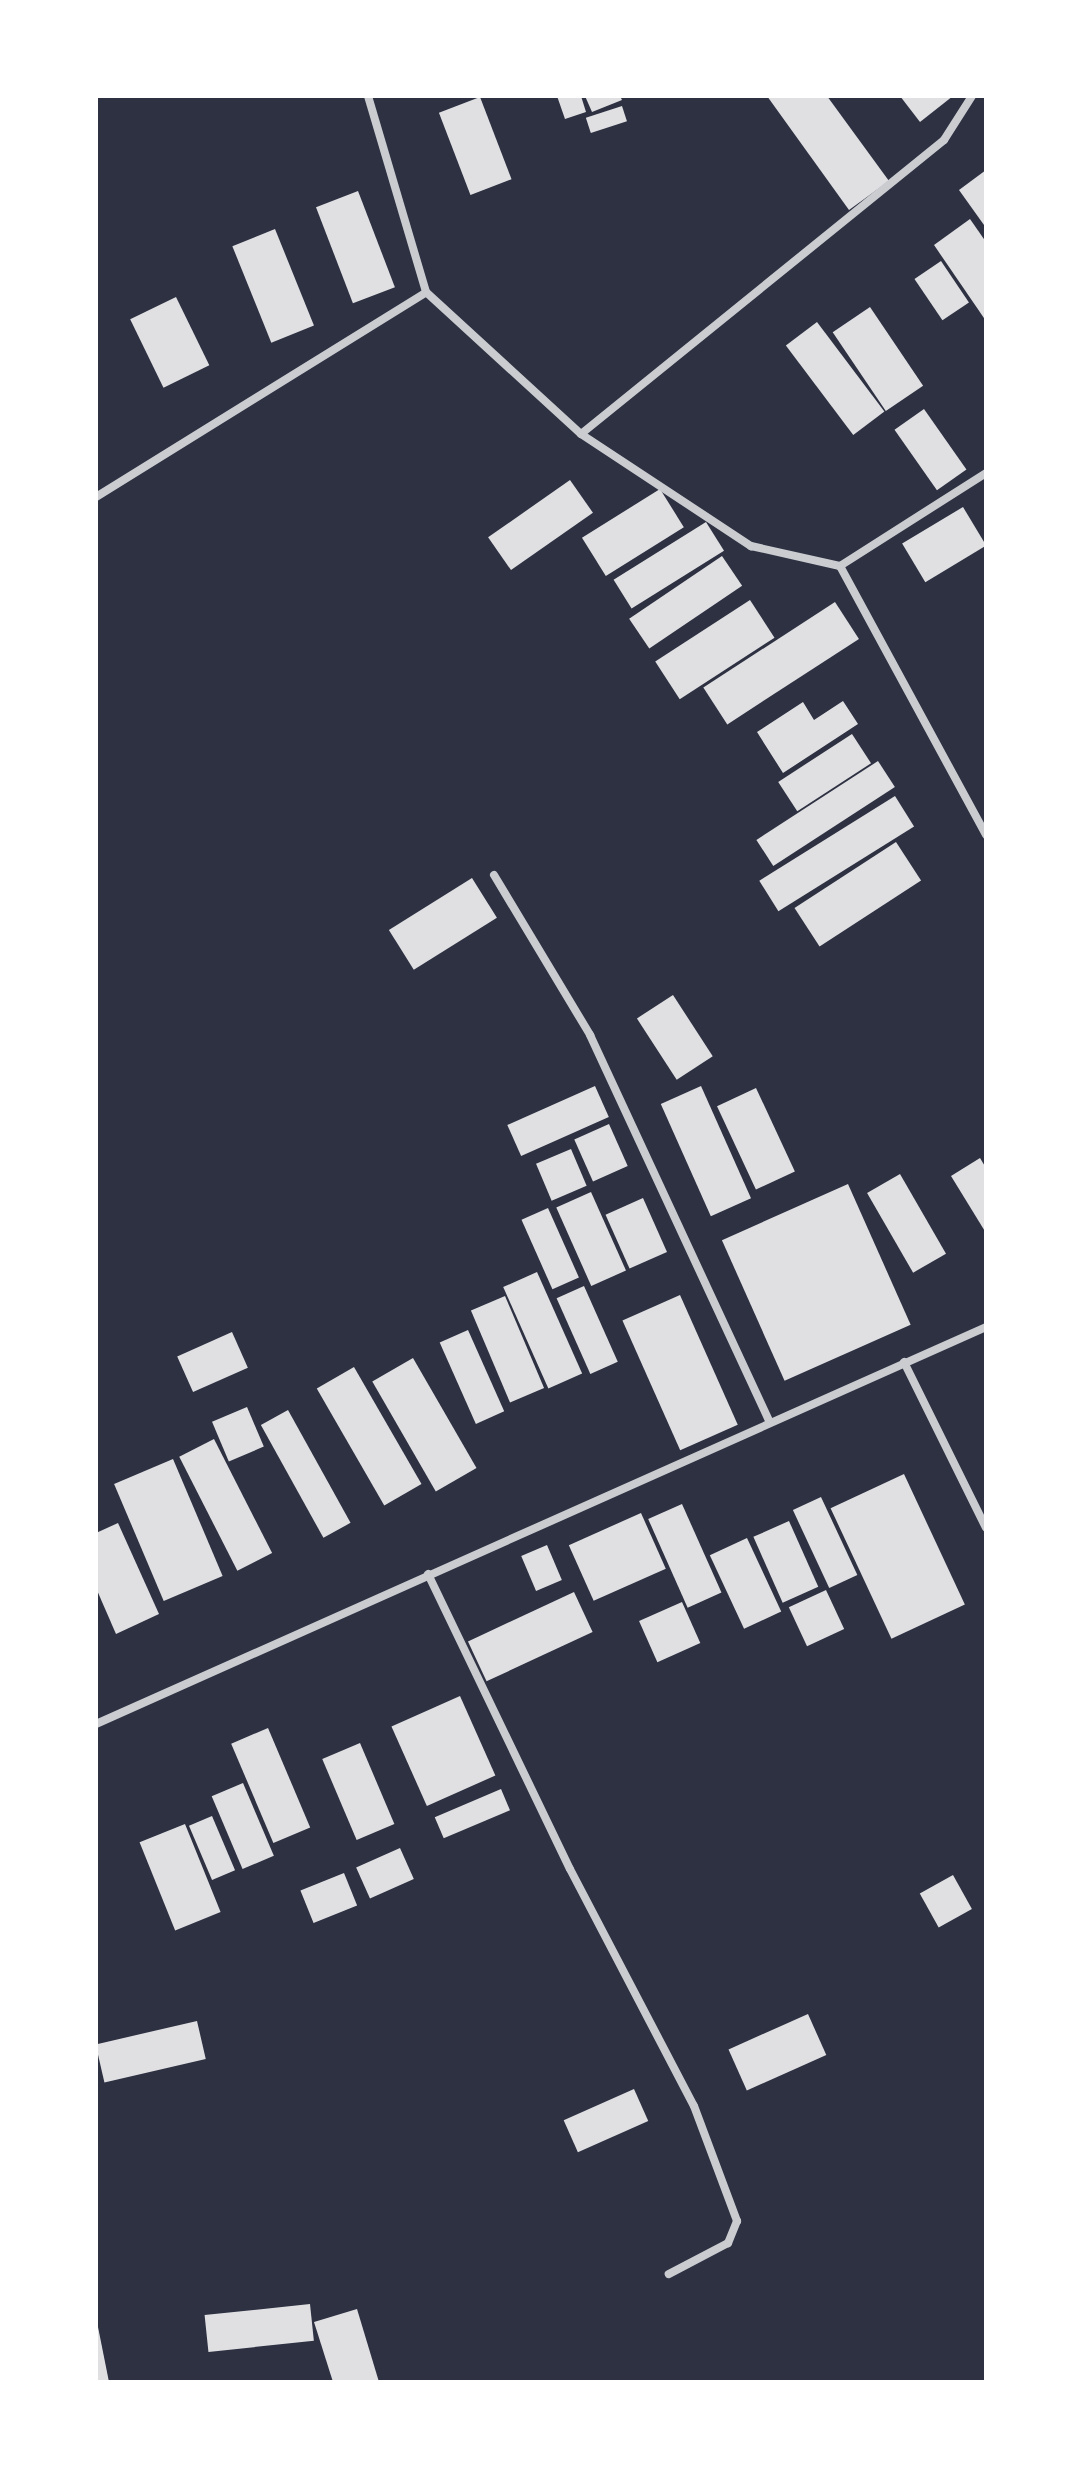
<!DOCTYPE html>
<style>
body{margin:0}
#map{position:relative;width:1082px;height:2478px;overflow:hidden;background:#2d3142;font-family:Mulish,sans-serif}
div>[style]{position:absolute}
.building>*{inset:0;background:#e0e0e3;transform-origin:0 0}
.minor>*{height:8px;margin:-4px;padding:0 4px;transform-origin:4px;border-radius:4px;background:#caccd0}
span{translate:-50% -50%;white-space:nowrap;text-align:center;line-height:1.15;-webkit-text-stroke:8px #fff;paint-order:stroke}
.frame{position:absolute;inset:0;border:98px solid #fff;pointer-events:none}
</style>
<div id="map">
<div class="building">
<i style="clip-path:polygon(557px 96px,581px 96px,586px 112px,565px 119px)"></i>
<i style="clip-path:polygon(585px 96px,620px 96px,622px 100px,592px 112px)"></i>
<i style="clip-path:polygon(767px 96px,827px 96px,889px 181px,849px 210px)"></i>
<i style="clip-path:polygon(900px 96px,953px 96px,920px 122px)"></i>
<i style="left:480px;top:97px;width:88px;height:44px;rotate:69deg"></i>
<i style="left:622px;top:106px;width:16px;height:38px;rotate:72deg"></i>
<i style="clip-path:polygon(986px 170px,986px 224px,984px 225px,959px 190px)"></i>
<i style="left:358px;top:191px;width:103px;height:45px;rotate:69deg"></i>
<i style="clip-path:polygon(970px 219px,986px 242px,986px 321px,934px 245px)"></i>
<i style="left:275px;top:229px;width:104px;height:46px;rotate:68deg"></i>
<i style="left:941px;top:261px;width:50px;height:32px;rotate:56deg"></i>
<i style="left:176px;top:297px;width:76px;height:51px;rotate:64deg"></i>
<i style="left:870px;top:307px;width:95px;height:45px;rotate:56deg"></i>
<i style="left:817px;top:322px;width:112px;height:39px;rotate:53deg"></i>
<i style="left:924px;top:409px;width:74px;height:36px;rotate:55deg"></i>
<i style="left:570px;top:480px;width:40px;height:100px;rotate:55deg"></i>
<i style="left:660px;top:489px;width:45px;height:92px;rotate:58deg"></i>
<i style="left:963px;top:507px;width:45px;height:71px;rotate:59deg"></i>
<i style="left:706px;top:522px;width:34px;height:109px;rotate:58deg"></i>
<i style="left:722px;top:556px;width:36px;height:112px;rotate:56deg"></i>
<i style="left:750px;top:600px;width:45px;height:113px;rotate:57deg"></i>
<i style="left:835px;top:602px;width:44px;height:157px;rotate:57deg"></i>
<i style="clip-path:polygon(843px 701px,858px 724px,783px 773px,757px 732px,803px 702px,814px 720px)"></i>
<i style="left:852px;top:734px;width:35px;height:88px;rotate:57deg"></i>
<i style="left:878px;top:761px;width:31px;height:145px;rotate:57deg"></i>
<i style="left:895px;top:796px;width:36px;height:160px;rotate:58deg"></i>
<i style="left:896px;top:842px;width:46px;height:121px;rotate:57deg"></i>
<i style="left:472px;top:878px;width:47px;height:98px;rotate:58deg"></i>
<i style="left:673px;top:995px;width:73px;height:43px;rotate:57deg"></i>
<i style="left:595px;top:1086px;width:34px;height:96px;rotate:66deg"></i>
<i style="left:701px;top:1086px;width:123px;height:44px;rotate:66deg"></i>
<i style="left:756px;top:1088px;width:92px;height:43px;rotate:65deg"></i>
<i style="left:609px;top:1124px;width:46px;height:38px;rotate:66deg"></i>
<i style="left:571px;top:1149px;width:40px;height:38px;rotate:67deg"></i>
<i style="clip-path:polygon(980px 1158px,986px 1168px,986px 1233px,951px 1176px)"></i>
<i style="left:900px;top:1174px;width:92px;height:38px;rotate:60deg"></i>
<i style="left:848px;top:1184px;width:154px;height:138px;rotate:66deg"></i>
<i style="left:591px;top:1192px;width:86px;height:38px;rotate:66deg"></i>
<i style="left:643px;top:1198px;width:59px;height:41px;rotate:66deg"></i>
<i style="left:548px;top:1208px;width:76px;height:29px;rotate:66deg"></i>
<i style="left:537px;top:1272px;width:111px;height:37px;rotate:66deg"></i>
<i style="left:584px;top:1286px;width:83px;height:30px;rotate:66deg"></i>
<i style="left:680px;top:1295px;width:142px;height:63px;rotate:66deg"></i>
<i style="left:505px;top:1296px;width:100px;height:37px;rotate:67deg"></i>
<i style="left:468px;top:1330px;width:89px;height:31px;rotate:66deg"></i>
<i style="left:232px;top:1332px;width:39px;height:60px;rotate:66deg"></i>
<i style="left:413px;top:1358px;width:127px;height:47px;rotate:60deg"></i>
<i style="left:354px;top:1367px;width:135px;height:43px;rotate:60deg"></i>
<i style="left:247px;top:1407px;width:43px;height:38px;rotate:67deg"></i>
<i style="left:288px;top:1410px;width:129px;height:31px;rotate:61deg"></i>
<i style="left:214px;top:1439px;width:128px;height:39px;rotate:63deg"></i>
<i style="left:173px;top:1459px;width:127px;height:64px;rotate:67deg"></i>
<i style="left:904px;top:1474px;width:144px;height:81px;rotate:65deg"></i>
<i style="left:821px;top:1497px;width:86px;height:31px;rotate:65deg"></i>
<i style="left:682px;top:1504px;width:97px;height:37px;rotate:66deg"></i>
<i style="left:641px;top:1513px;width:61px;height:79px;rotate:66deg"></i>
<i style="left:789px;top:1521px;width:72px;height:39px;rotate:66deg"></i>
<i style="clip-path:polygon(118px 1523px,159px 1614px,116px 1634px,96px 1588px,96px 1533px)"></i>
<i style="left:747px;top:1538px;width:81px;height:41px;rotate:65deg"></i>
<i style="left:547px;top:1545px;width:38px;height:28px;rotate:67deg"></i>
<i style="left:826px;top:1590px;width:43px;height:41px;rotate:65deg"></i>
<i style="left:574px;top:1592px;width:44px;height:117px;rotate:65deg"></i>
<i style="left:682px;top:1602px;width:45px;height:47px;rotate:66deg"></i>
<i style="left:460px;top:1696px;width:87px;height:75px;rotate:66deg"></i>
<i style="left:268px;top:1728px;width:108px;height:40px;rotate:67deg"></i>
<i style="left:360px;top:1743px;width:88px;height:41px;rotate:67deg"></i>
<i style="left:243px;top:1783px;width:79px;height:34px;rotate:67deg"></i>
<i style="left:501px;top:1789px;width:23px;height:72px;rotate:67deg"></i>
<i style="left:212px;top:1816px;width:59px;height:25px;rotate:67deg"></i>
<i style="left:185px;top:1824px;width:95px;height:49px;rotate:68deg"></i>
<i style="left:400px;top:1848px;width:34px;height:48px;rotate:66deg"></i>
<i style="left:344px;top:1873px;width:35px;height:47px;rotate:68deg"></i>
<i style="left:953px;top:1875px;width:39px;height:38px;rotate:61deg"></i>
<i style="left:808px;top:2014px;width:45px;height:87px;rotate:66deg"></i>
<i style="left:197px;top:2021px;width:39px;height:104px;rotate:77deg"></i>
<i style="left:634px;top:2089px;width:35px;height:77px;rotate:66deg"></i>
<i style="left:310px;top:2304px;width:37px;height:106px;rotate:84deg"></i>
<i style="clip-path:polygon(357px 2309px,379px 2382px,333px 2382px,314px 2322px)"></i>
<i style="clip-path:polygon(96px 2322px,97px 2322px,109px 2382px,96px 2382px)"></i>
</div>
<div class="minor">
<i style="left:368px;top:96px;width:204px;rotate:73.5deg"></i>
<i style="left:426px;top:292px;width:210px;rotate:42.5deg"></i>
<i style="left:581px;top:434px;width:204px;rotate:33.4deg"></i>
<i style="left:751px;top:546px;width:91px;rotate:12.7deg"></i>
<i style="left:840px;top:566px;width:306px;rotate:61.5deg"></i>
<i style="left:581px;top:434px;width:467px;rotate:-39deg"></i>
<i style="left:944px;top:140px;width:52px;rotate:-57.5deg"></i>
<i style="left:96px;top:497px;width:388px;rotate:-31.8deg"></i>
<i style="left:840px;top:566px;width:173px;rotate:-32.5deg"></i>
<i style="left:494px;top:875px;width:187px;rotate:59deg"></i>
<i style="left:590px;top:1035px;width:427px;rotate:65.1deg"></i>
<i style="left:904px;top:1362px;width:185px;rotate:63.7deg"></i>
<i style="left:428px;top:1574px;width:327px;rotate:64.3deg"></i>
<i style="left:570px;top:1869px;width:267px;rotate:62.4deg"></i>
<i style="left:694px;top:2106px;width:123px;rotate:69.5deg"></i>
<i style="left:737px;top:2221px;width:24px;rotate:112deg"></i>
<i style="left:728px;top:2243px;width:67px;rotate:152.3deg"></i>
<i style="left:96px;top:1724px;width:975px;rotate:-24.04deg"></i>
</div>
<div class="frame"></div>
</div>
